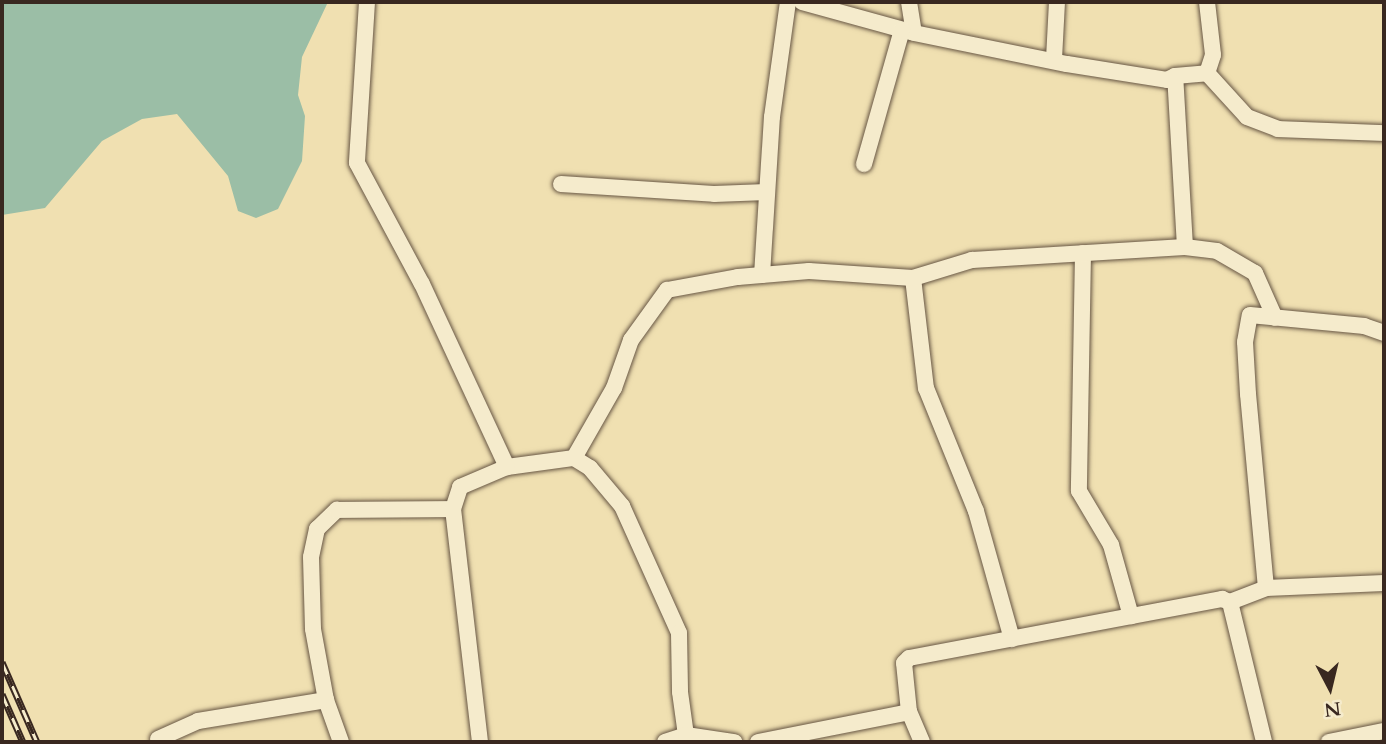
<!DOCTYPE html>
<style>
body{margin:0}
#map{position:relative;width:1386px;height:744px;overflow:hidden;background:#f0e0b1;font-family:Cardo,serif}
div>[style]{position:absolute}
.water>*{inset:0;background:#9bbea6}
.roads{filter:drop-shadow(0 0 2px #675644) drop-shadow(0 0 2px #675644)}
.minor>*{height:16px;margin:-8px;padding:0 8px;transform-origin:8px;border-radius:8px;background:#f5ebcc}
.rail>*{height:7px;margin-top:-3.5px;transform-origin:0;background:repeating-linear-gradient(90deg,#f5ebcc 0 13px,#392820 0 26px);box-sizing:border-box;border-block:2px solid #392820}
span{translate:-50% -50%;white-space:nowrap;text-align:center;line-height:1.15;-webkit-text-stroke:6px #f5ebcc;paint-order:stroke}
.frame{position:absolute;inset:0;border:4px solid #392820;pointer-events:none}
.north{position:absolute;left:1295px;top:653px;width:70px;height:70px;-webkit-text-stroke:5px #f5ebcc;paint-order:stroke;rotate:173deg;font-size:19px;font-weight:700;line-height:28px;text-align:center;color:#392820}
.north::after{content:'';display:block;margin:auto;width:24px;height:32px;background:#392820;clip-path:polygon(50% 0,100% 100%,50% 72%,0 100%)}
</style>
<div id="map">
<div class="water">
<i style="clip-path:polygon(2px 2px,328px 2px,302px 57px,298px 95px,305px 116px,302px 161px,278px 209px,256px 218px,238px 211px,228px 176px,177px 114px,142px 119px,102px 141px,45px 208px,2px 215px)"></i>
</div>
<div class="roads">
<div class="minor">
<i style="left:367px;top:2px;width:161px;rotate:93.6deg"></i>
<i style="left:357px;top:163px;width:137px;rotate:61.8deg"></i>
<i style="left:422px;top:284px;width:202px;rotate:65.1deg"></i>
<i style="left:507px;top:467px;width:68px;rotate:-7.7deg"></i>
<i style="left:574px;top:458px;width:19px;rotate:32deg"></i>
<i style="left:590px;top:468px;width:50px;rotate:49.9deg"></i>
<i style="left:622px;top:506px;width:139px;rotate:65.8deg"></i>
<i style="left:679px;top:633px;width:59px;rotate:89deg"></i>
<i style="left:680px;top:692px;width:43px;rotate:82.1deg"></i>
<i style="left:686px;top:735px;width:22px;rotate:162deg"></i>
<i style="left:802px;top:2px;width:113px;rotate:15.4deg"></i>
<i style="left:909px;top:2px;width:31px;rotate:81deg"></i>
<i style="left:914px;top:33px;width:156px;rotate:11.5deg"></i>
<i style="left:1067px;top:64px;width:101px;rotate:9.1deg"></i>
<i style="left:1167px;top:80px;width:9px;rotate:-27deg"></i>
<i style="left:1207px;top:2px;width:53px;rotate:83.5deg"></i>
<i style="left:1213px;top:55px;width:19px;rotate:108deg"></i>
<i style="left:1054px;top:59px;width:57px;rotate:-87deg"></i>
<i style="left:1207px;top:73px;width:59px;rotate:47.7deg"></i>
<i style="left:1247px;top:117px;width:33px;rotate:21deg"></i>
<i style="left:1278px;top:129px;width:106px;rotate:2.2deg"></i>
<i style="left:864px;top:164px;width:139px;rotate:-74.2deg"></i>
<i style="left:561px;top:184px;width:153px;rotate:3.7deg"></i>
<i style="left:714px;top:194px;width:53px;rotate:-2.2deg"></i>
<i style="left:1185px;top:247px;width:32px;rotate:7deg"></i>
<i style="left:1217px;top:251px;width:44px;rotate:30.1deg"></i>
<i style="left:1255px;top:273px;width:49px;rotate:66deg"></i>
<i style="left:1083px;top:253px;width:238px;rotate:91deg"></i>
<i style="left:1079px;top:491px;width:63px;rotate:59.3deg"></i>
<i style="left:1111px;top:545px;width:74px;rotate:74.3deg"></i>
<i style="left:762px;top:275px;width:158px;rotate:-86.4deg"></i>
<i style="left:772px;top:117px;width:116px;rotate:-82.1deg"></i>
<i style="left:913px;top:278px;width:111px;rotate:83.3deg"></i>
<i style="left:926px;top:388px;width:133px;rotate:67.9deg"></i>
<i style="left:976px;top:511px;width:133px;rotate:74.3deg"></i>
<i style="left:574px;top:458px;width:81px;rotate:-60.3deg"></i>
<i style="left:614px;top:388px;width:51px;rotate:-70.5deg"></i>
<i style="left:631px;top:340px;width:62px;rotate:-54.2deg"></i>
<i style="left:667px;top:290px;width:72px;rotate:-10.4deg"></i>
<i style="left:738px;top:277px;width:71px;rotate:-4.8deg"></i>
<i style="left:809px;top:271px;width:104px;rotate:3.9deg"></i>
<i style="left:913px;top:278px;width:62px;rotate:-17deg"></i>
<i style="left:972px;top:260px;width:213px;rotate:-3.5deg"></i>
<i style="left:1185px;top:247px;width:171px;rotate:-93.3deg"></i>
<i style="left:1175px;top:76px;width:32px;rotate:-5deg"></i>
<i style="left:1266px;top:588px;width:195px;rotate:-95.3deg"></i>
<i style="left:1248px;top:394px;width:52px;rotate:-93.3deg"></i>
<i style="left:1245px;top:342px;width:27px;rotate:-80deg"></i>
<i style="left:1250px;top:315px;width:115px;rotate:5.5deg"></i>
<i style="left:1364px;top:326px;width:21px;rotate:19deg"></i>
<i style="left:1230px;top:602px;width:144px;rotate:76.3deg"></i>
<i style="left:158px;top:739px;width:44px;rotate:-24.2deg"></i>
<i style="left:198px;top:721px;width:130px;rotate:-9.3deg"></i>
<i style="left:341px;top:742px;width:45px;rotate:-109.7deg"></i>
<i style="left:326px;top:700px;width:72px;rotate:-100.4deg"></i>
<i style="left:313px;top:629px;width:72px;rotate:-91.6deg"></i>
<i style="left:311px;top:557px;width:29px;rotate:-78deg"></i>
<i style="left:317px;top:529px;width:28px;rotate:-44deg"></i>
<i style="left:337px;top:510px;width:116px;rotate:-0.5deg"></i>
<i style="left:480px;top:742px;width:235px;rotate:-96.6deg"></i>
<i style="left:453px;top:509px;width:23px;rotate:-72deg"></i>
<i style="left:460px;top:487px;width:51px;rotate:-23.1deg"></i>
<i style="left:687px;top:742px;width:7px;rotate:-98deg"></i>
<i style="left:686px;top:735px;width:49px;rotate:8.3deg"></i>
<i style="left:758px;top:742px;width:154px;rotate:-11.2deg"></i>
<i style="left:922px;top:742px;width:33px;rotate:-113deg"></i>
<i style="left:909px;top:712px;width:49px;rotate:-95.8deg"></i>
<i style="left:904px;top:663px;width:7px;rotate:-45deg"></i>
<i style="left:909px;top:658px;width:319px;rotate:-10.7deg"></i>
<i style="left:1222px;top:599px;width:9px;rotate:21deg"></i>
<i style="left:1230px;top:602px;width:39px;rotate:-21deg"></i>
<i style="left:1266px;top:588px;width:118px;rotate:-2.4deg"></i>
<i style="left:1329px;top:742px;width:56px;rotate:-11.3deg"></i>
</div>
</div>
<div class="rail">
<i style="left:2px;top:662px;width:87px;rotate:66.4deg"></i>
<i style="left:2px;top:694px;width:52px;rotate:66.4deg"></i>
</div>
<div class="frame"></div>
<div class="north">N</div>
</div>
